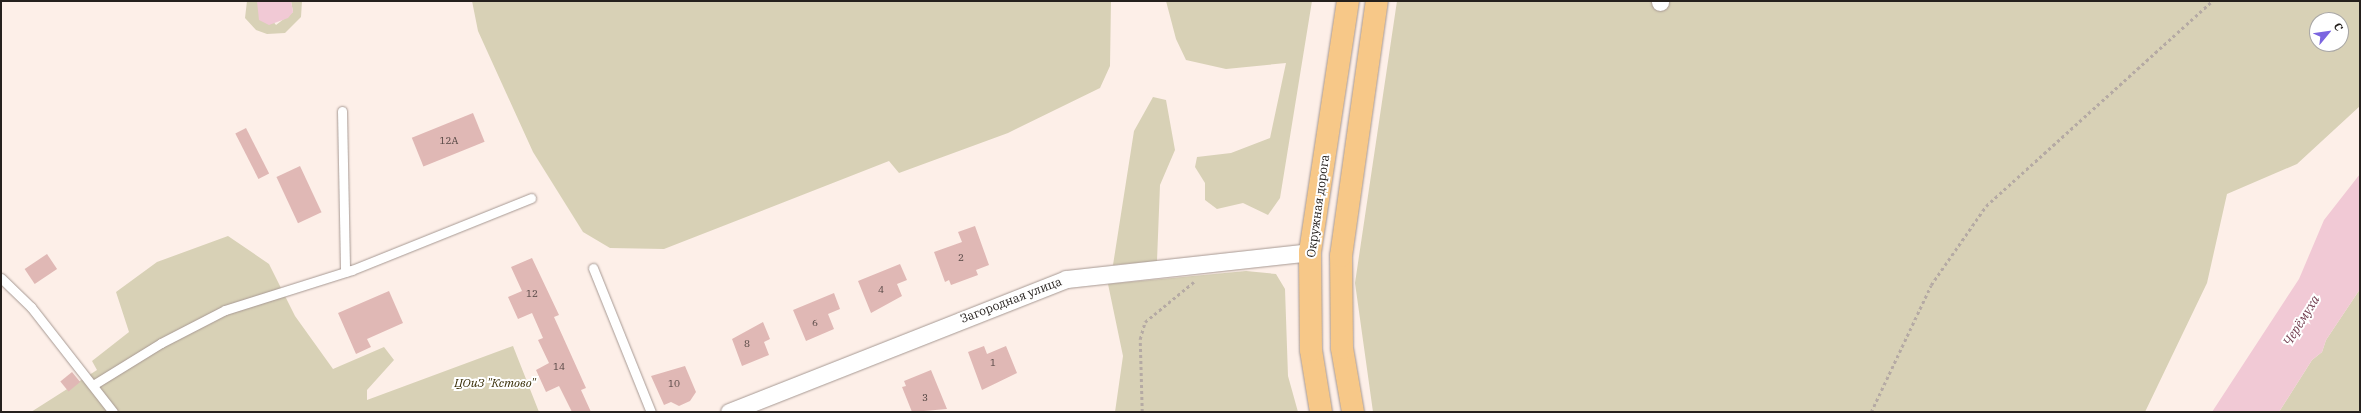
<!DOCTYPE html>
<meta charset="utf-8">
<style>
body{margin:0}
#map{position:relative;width:2361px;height:413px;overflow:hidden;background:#fdefe8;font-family:"IBM Plex Serif",serif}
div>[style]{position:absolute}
.green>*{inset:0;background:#d8d1b6}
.water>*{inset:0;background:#f1c9d5}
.building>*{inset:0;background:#e0b8b5;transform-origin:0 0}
.path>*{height:2.5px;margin-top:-1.25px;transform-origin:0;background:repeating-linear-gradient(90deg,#b5aaa4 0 3px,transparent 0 6px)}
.roads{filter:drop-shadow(0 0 1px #a79993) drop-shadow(0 0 1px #a79993)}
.service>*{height:9px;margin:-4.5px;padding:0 4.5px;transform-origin:4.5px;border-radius:4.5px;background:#fff}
.minor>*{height:17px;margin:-8.5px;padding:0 8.5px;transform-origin:8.5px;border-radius:8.5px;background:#fff}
.primary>*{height:22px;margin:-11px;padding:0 11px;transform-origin:11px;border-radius:11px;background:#f7c888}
span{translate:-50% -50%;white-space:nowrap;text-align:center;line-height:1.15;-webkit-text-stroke:4px #fff;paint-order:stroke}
.number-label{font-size:10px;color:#544643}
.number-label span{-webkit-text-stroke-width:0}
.street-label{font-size:12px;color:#25201d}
.park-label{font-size:12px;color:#342900;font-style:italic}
.water-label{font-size:13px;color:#713c4e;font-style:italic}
.frame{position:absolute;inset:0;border:2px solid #25201d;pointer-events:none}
.north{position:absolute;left:2309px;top:12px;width:40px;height:40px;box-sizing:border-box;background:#fff;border:1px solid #a8a6a5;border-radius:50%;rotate:61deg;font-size:11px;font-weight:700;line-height:16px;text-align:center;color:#25201d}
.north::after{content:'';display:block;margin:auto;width:14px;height:18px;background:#7b65e0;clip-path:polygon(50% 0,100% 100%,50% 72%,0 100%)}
</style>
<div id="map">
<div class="green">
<i style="clip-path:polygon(247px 1px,257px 1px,276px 25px,293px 12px,291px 1px,302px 1px,301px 17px,285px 33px,267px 34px,256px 30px,245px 18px)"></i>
<i style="clip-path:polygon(472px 1px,1111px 1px,1110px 66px,1100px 88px,1008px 133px,899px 173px,889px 161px,664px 249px,610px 248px,583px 232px,533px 152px,478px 31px)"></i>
<i style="clip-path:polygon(1166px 1px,1312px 1px,1280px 198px,1268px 215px,1243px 203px,1217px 209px,1205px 200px,1205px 183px,1195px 167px,1197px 157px,1231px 153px,1270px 138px,1286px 63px,1226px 69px,1186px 60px,1176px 39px)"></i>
<i style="clip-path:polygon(evenodd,1397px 1px,2360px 1px,2360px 106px,2297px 164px,2227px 194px,2207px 283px,2145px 412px,1373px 412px,1355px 283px,1397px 1px,2317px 20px,2341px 20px,2341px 44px,2317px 44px,2317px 20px)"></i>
<i style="clip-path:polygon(1153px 97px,1166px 100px,1175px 150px,1160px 185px,1157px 261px,1113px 265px,1134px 131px)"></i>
<i style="clip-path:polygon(228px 236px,269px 264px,295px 316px,333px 369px,384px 347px,394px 360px,367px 390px,367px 400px,513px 346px,539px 412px,31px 412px,97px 370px,92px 361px,129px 332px,116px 292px,157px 262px)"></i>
<i style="clip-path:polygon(1246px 271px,1276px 274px,1285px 289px,1288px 376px,1298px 412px,1115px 412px,1123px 356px,1108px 284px)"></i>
<i style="clip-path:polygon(2360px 289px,2360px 412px,2279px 412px,2312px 360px,2322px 352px,2326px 340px)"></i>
</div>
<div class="water">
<i style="clip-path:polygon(257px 1px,291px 1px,293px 12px,288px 18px,269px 25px,259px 20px)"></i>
<i style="clip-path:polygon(2360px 174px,2360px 289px,2326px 340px,2322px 352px,2312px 360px,2279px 412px,2212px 412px,2299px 279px,2324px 220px)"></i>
</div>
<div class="building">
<i style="left:473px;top:113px;width:31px;height:66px;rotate:68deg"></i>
<i style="left:246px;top:128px;width:51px;height:12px;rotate:63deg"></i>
<i style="left:300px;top:166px;width:51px;height:26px;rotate:65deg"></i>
<i style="clip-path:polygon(975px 226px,989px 265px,976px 270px,978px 275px,951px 285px,949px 280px,945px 282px,934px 252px,962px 242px,958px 232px)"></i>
<i style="left:47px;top:254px;width:18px;height:27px;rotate:56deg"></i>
<i style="clip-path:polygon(532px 258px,559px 315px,554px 317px,586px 388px,581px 390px,591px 412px,572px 412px,559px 386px,546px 392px,536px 370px,549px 363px,538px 340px,543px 338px,532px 313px,518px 319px,508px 297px,522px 291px,511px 267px)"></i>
<i style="clip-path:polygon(900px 264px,907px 280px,897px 284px,902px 296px,871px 313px,858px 281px)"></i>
<i style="clip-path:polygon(389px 291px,403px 323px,367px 339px,371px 347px,356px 354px,338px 313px)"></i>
<i style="clip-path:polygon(834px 293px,840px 309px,828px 314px,834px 329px,806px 341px,793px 310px)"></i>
<i style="clip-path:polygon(763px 322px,770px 339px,764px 342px,769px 355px,742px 366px,732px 339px)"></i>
<i style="clip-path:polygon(984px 346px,987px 354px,1006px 346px,1017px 373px,982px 390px,968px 352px)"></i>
<i style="clip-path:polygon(685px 366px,696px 392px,690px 401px,679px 406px,671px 402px,664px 405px,651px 376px)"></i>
<i style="clip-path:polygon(931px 370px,947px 409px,912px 412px,902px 387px,906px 386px,904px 381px)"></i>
<i style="left:72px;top:372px;width:13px;height:15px;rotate:51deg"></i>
</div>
<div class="path">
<i style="left:1142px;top:412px;width:73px;rotate:-91.6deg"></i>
<i style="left:1140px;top:339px;width:18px;rotate:-74deg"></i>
<i style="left:1145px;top:322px;width:65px;rotate:-39.4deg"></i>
<i style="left:1871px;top:412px;width:140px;rotate:-64.7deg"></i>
<i style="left:1931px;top:285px;width:96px;rotate:-55.2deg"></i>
<i style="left:1986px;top:206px;width:305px;rotate:-42.2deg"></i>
</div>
<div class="roads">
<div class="service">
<i style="left:342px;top:111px;width:161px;rotate:88.9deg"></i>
<i style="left:593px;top:268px;width:155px;rotate:68.1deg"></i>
<i style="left:1px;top:278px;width:42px;rotate:44deg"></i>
<i style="left:31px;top:307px;width:133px;rotate:52deg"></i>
<i style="left:93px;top:385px;width:80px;rotate:-31.7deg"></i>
<i style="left:161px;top:343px;width:72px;rotate:-27.3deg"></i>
<i style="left:225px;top:310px;width:133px;rotate:-17.5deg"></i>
<i style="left:352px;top:270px;width:193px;rotate:-21.9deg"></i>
</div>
<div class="minor">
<i style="left:1660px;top:1px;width:1px;rotate:90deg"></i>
<i style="left:729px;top:412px;width:362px;rotate:-21.5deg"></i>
<i style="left:1066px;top:279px;width:245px;rotate:-6.3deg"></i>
</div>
<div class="primary">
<i style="left:1321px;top:412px;width:63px;rotate:-99.2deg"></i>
<i style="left:1311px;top:350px;width:98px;rotate:-90.6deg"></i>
<i style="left:1310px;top:252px;width:254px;rotate:-81.4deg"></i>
<i style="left:1353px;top:412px;width:65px;rotate:-99.8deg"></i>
<i style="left:1342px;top:348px;width:92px;rotate:-90.6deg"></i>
<i style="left:1341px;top:256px;width:258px;rotate:-82deg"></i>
</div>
</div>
<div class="number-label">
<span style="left:449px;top:141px">12А</span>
<span style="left:961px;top:258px">2</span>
<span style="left:881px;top:290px">4</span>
<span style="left:532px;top:294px">12</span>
<span style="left:815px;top:323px">6</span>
<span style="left:747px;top:344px">8</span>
<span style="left:993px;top:363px">1</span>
<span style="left:559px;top:367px">14</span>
<span style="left:674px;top:384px">10</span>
<span style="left:925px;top:398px">3</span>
</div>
<div class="street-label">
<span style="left:1318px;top:206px;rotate:-82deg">Окружная дорога</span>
<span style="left:1011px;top:300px;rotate:-21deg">Загородная улица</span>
</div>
<div class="park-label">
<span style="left:495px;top:383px">ЦОиЗ "Кстово"</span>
</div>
<div class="water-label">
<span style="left:2302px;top:321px;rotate:-58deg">Черёмуха</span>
</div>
<div class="frame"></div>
<div class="north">С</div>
</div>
